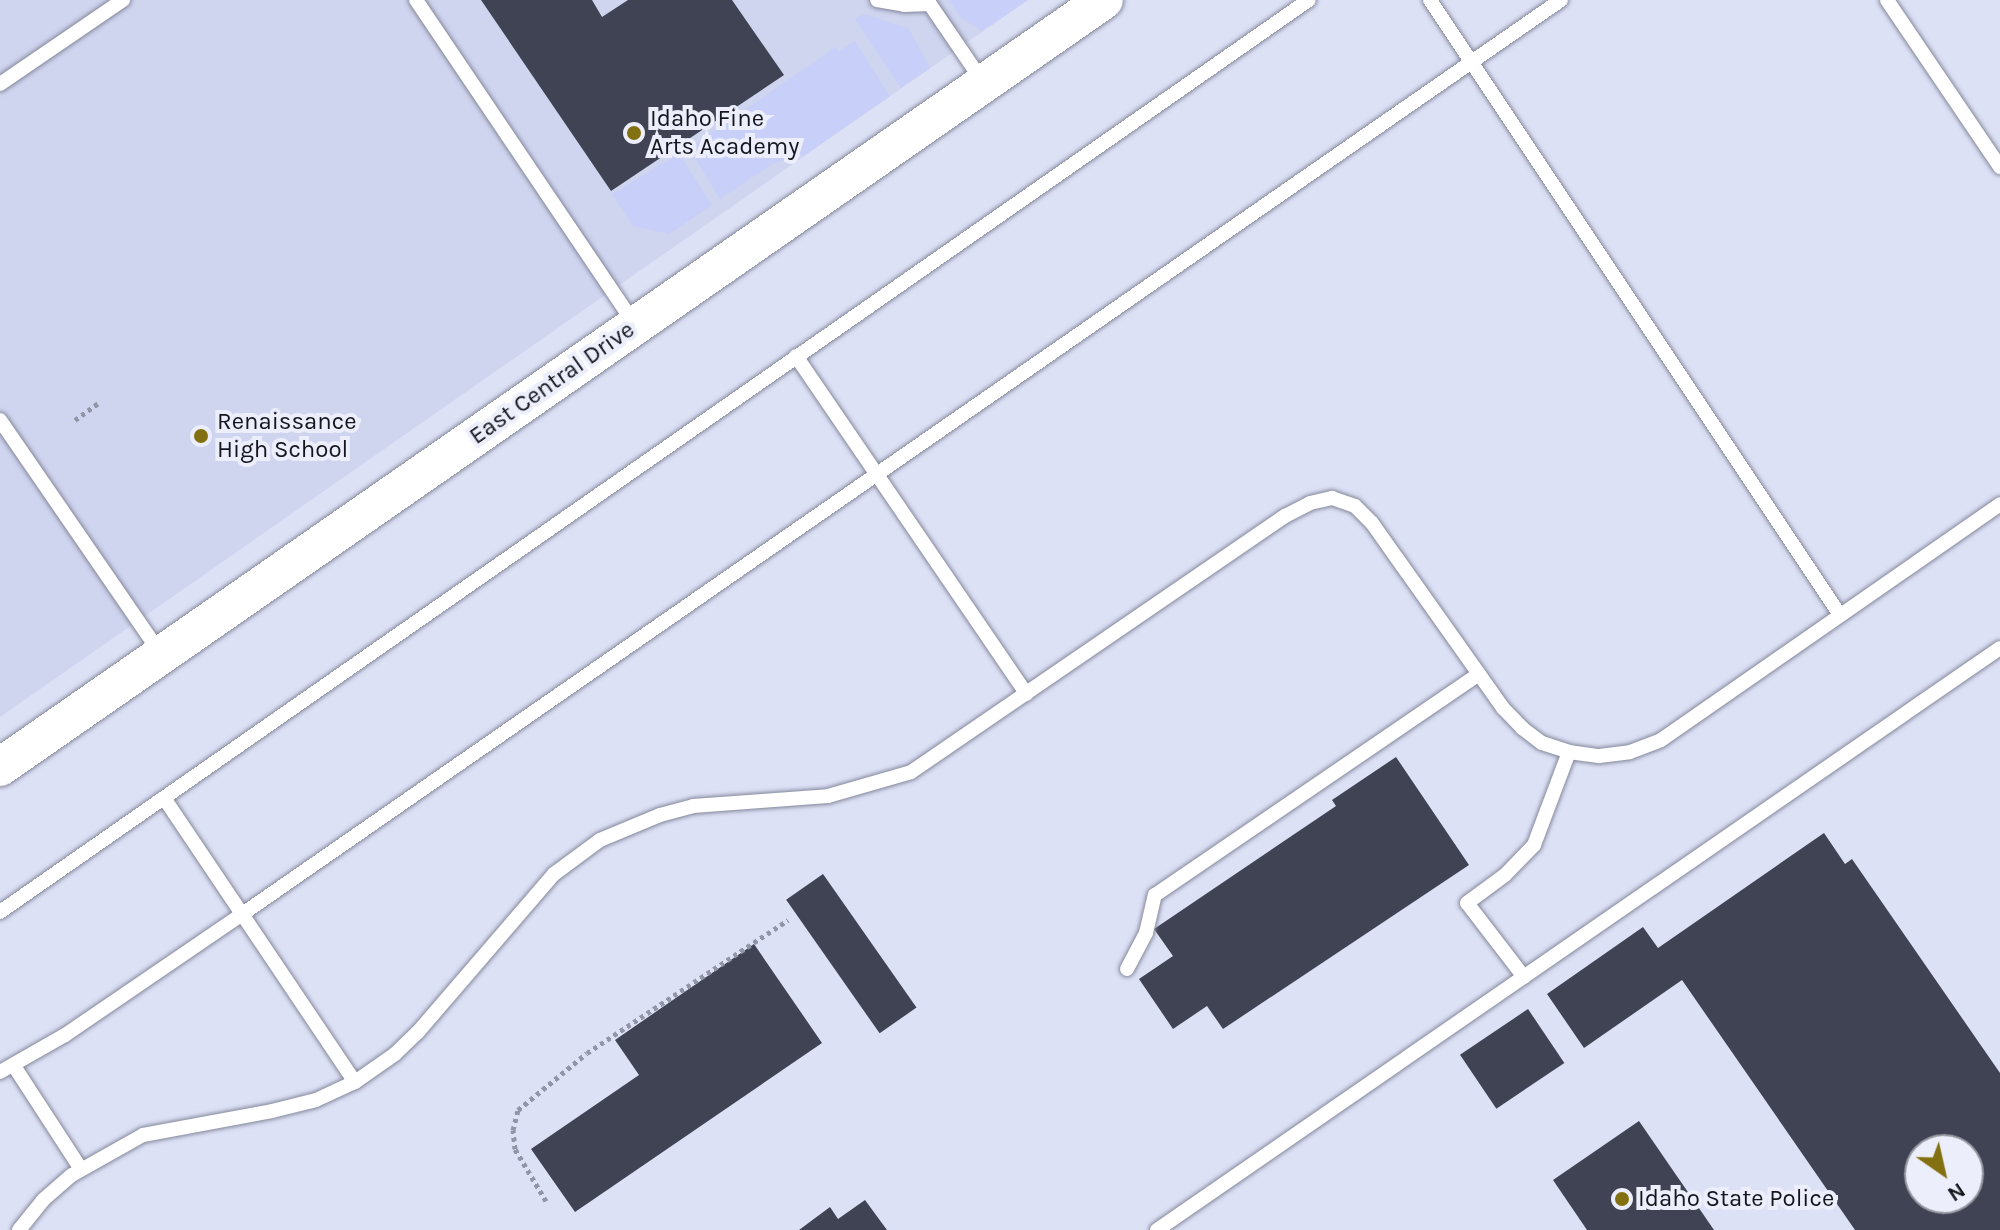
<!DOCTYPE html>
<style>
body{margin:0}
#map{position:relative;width:2000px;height:1230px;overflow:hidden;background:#dde1f6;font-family:Karla,sans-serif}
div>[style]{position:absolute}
.built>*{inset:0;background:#cfd4ef}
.green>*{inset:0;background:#c8cff8}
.building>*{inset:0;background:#404354;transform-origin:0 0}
.path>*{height:5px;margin-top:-2.5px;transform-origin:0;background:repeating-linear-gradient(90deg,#9295a5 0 4px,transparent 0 8px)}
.roads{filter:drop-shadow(0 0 2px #84889b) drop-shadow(0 0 2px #84889b)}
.lane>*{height:14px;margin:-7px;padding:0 7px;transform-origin:7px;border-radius:7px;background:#fff}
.secondary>*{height:38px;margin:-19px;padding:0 19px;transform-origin:19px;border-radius:19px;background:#fff}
.dots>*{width:22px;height:22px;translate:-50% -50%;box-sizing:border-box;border:4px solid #eceffb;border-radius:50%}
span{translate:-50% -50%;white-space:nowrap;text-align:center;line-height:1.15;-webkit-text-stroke:8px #eceffb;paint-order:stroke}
.poi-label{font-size:24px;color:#15161d}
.left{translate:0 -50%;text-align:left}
.street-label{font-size:24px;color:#15161d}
.north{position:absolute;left:1904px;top:1134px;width:80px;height:80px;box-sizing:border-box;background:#eceffb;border:2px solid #9698a2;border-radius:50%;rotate:146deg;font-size:22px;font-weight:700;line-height:32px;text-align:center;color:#15161d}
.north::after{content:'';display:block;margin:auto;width:28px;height:36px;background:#837111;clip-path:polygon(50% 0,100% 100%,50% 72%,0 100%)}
</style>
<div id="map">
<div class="built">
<i style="clip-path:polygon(0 0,1028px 0,0 717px)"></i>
</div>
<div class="green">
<i style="clip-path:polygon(949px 0,1028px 0,982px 31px,960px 17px)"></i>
<i style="clip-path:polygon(864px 14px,909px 29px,930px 68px,901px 88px,855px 19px)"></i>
<i style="clip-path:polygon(855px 41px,890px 96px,805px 155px,774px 163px,720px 199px,689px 148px,836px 47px,839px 51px)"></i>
<i style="clip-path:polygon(679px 154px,712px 205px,669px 234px,633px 226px,612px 194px)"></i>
</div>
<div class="building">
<i style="clip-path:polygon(481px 0,592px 0,602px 17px,628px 0,732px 0,784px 75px,611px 191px)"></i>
<i style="clip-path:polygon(1396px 757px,1469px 865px,1223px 1029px,1207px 1006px,1173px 1029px,1139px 979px,1173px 956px,1154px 929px,1336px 806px,1332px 800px)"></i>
<i style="clip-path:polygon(evenodd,1824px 833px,1845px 864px,1852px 859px,2000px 1073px,2000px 1230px,1855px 1230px,1682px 980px,1584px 1048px,1547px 994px,1643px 927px,1658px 948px,1824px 833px,1920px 1150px,1968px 1150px,1968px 1198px,1920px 1198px,1920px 1150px)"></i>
<i style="left:823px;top:874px;width:163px;height:45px;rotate:55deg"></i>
<i style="clip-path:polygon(754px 944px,822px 1043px,575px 1212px,531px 1149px,639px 1075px,615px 1040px)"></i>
<i style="left:1528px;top:1009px;width:65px;height:82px;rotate:56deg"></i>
<i style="clip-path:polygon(1639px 1121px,1714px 1230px,1587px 1230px,1553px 1180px)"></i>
<i style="clip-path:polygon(865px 1200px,887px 1230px,799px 1230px,830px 1207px,838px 1219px)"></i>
</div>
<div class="path">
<i style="left:75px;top:420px;width:29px;rotate:-36deg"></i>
<i style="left:546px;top:1201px;width:61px;rotate:-120.8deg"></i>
<i style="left:515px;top:1149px;width:19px;rotate:-96deg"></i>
<i style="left:513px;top:1130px;width:21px;rotate:-76deg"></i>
<i style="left:518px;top:1110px;width:89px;rotate:-39.6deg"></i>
<i style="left:587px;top:1053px;width:241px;rotate:-33.5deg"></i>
</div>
<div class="roads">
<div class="lane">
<i style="left:416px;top:0;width:392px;rotate:56deg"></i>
<i style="left:877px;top:0;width:27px;rotate:10deg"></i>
<i style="left:904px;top:5px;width:26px;rotate:-2deg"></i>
<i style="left:927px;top:0;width:99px;rotate:55.7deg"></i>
<i style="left:1430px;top:0;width:739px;rotate:56.31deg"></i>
<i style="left:1887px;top:0;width:202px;rotate:55.9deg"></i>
<i style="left:0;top:84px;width:149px;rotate:-34.3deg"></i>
<i style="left:796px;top:356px;width:409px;rotate:55.7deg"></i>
<i style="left:0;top:420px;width:284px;rotate:55.5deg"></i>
<i style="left:164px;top:798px;width:342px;rotate:56.1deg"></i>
<i style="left:0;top:912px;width:1595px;rotate:-34.87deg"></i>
<i style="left:1127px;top:969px;width:41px;rotate:-62.2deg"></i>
<i style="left:1146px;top:933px;width:39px;rotate:-77deg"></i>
<i style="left:1155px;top:895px;width:392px;rotate:-34.3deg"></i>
<i style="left:1524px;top:977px;width:93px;rotate:-127.6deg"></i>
<i style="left:1467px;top:903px;width:47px;rotate:-36.4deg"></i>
<i style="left:1505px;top:875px;width:42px;rotate:-46deg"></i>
<i style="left:1534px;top:845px;width:99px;rotate:-69.4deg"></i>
<i style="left:14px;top:1066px;width:123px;rotate:57deg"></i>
<i style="left:0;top:1072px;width:75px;rotate:-29.6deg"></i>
<i style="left:65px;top:1035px;width:213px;rotate:-34.3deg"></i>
<i style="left:241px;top:915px;width:1606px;rotate:-34.73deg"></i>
<i style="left:19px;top:1230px;width:38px;rotate:-51deg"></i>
<i style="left:43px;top:1200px;width:38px;rotate:-41deg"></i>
<i style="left:72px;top:1175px;width:81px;rotate:-29.4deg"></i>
<i style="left:143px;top:1135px;width:131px;rotate:-10.5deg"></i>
<i style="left:272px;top:1111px;width:45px;rotate:-14deg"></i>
<i style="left:316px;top:1100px;width:43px;rotate:-24.8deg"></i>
<i style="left:355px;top:1082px;width:49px;rotate:-35deg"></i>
<i style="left:395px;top:1054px;width:32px;rotate:-44deg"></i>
<i style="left:418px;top:1032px;width:208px;rotate:-49.3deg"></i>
<i style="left:554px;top:874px;width:57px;rotate:-36.5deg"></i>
<i style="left:600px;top:840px;width:65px;rotate:-22.6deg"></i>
<i style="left:660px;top:815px;width:34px;rotate:-15deg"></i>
<i style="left:693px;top:806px;width:135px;rotate:-4.2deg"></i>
<i style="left:828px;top:796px;width:86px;rotate:-16.1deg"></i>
<i style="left:911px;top:772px;width:453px;rotate:-34.4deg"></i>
<i style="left:1285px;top:516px;width:28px;rotate:-27deg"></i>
<i style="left:1310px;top:503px;width:23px;rotate:-13deg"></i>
<i style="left:1332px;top:498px;width:24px;rotate:19deg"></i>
<i style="left:1355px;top:506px;width:24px;rotate:45deg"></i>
<i style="left:1372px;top:523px;width:227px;rotate:54.7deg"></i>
<i style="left:1503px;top:708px;width:28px;rotate:46deg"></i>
<i style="left:1522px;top:728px;width:25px;rotate:37deg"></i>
<i style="left:1542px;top:743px;width:28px;rotate:18deg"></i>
<i style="left:1569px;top:752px;width:30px;rotate:8deg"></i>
<i style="left:1599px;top:756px;width:31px;rotate:-7deg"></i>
<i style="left:1630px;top:752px;width:33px;rotate:-21deg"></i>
<i style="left:1661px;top:740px;width:413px;rotate:-34.8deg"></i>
<i style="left:1157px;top:1230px;width:1024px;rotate:-34.62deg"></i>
</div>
<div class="secondary">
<i style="left:0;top:767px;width:1344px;rotate:-34.79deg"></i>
</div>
</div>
<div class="dots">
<i style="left:634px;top:133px;background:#837111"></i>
<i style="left:201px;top:436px;background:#837111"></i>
<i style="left:1622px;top:1199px;background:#837111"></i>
</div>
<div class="poi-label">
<span class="left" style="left:650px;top:133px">Idaho Fine<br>Arts Academy</span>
<span class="left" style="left:217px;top:436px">Renaissance<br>High School</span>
<span class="left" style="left:1638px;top:1199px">Idaho State Police</span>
</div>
<div class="street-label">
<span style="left:552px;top:383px;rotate:-35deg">East Central Drive</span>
</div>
<div class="north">N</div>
</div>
